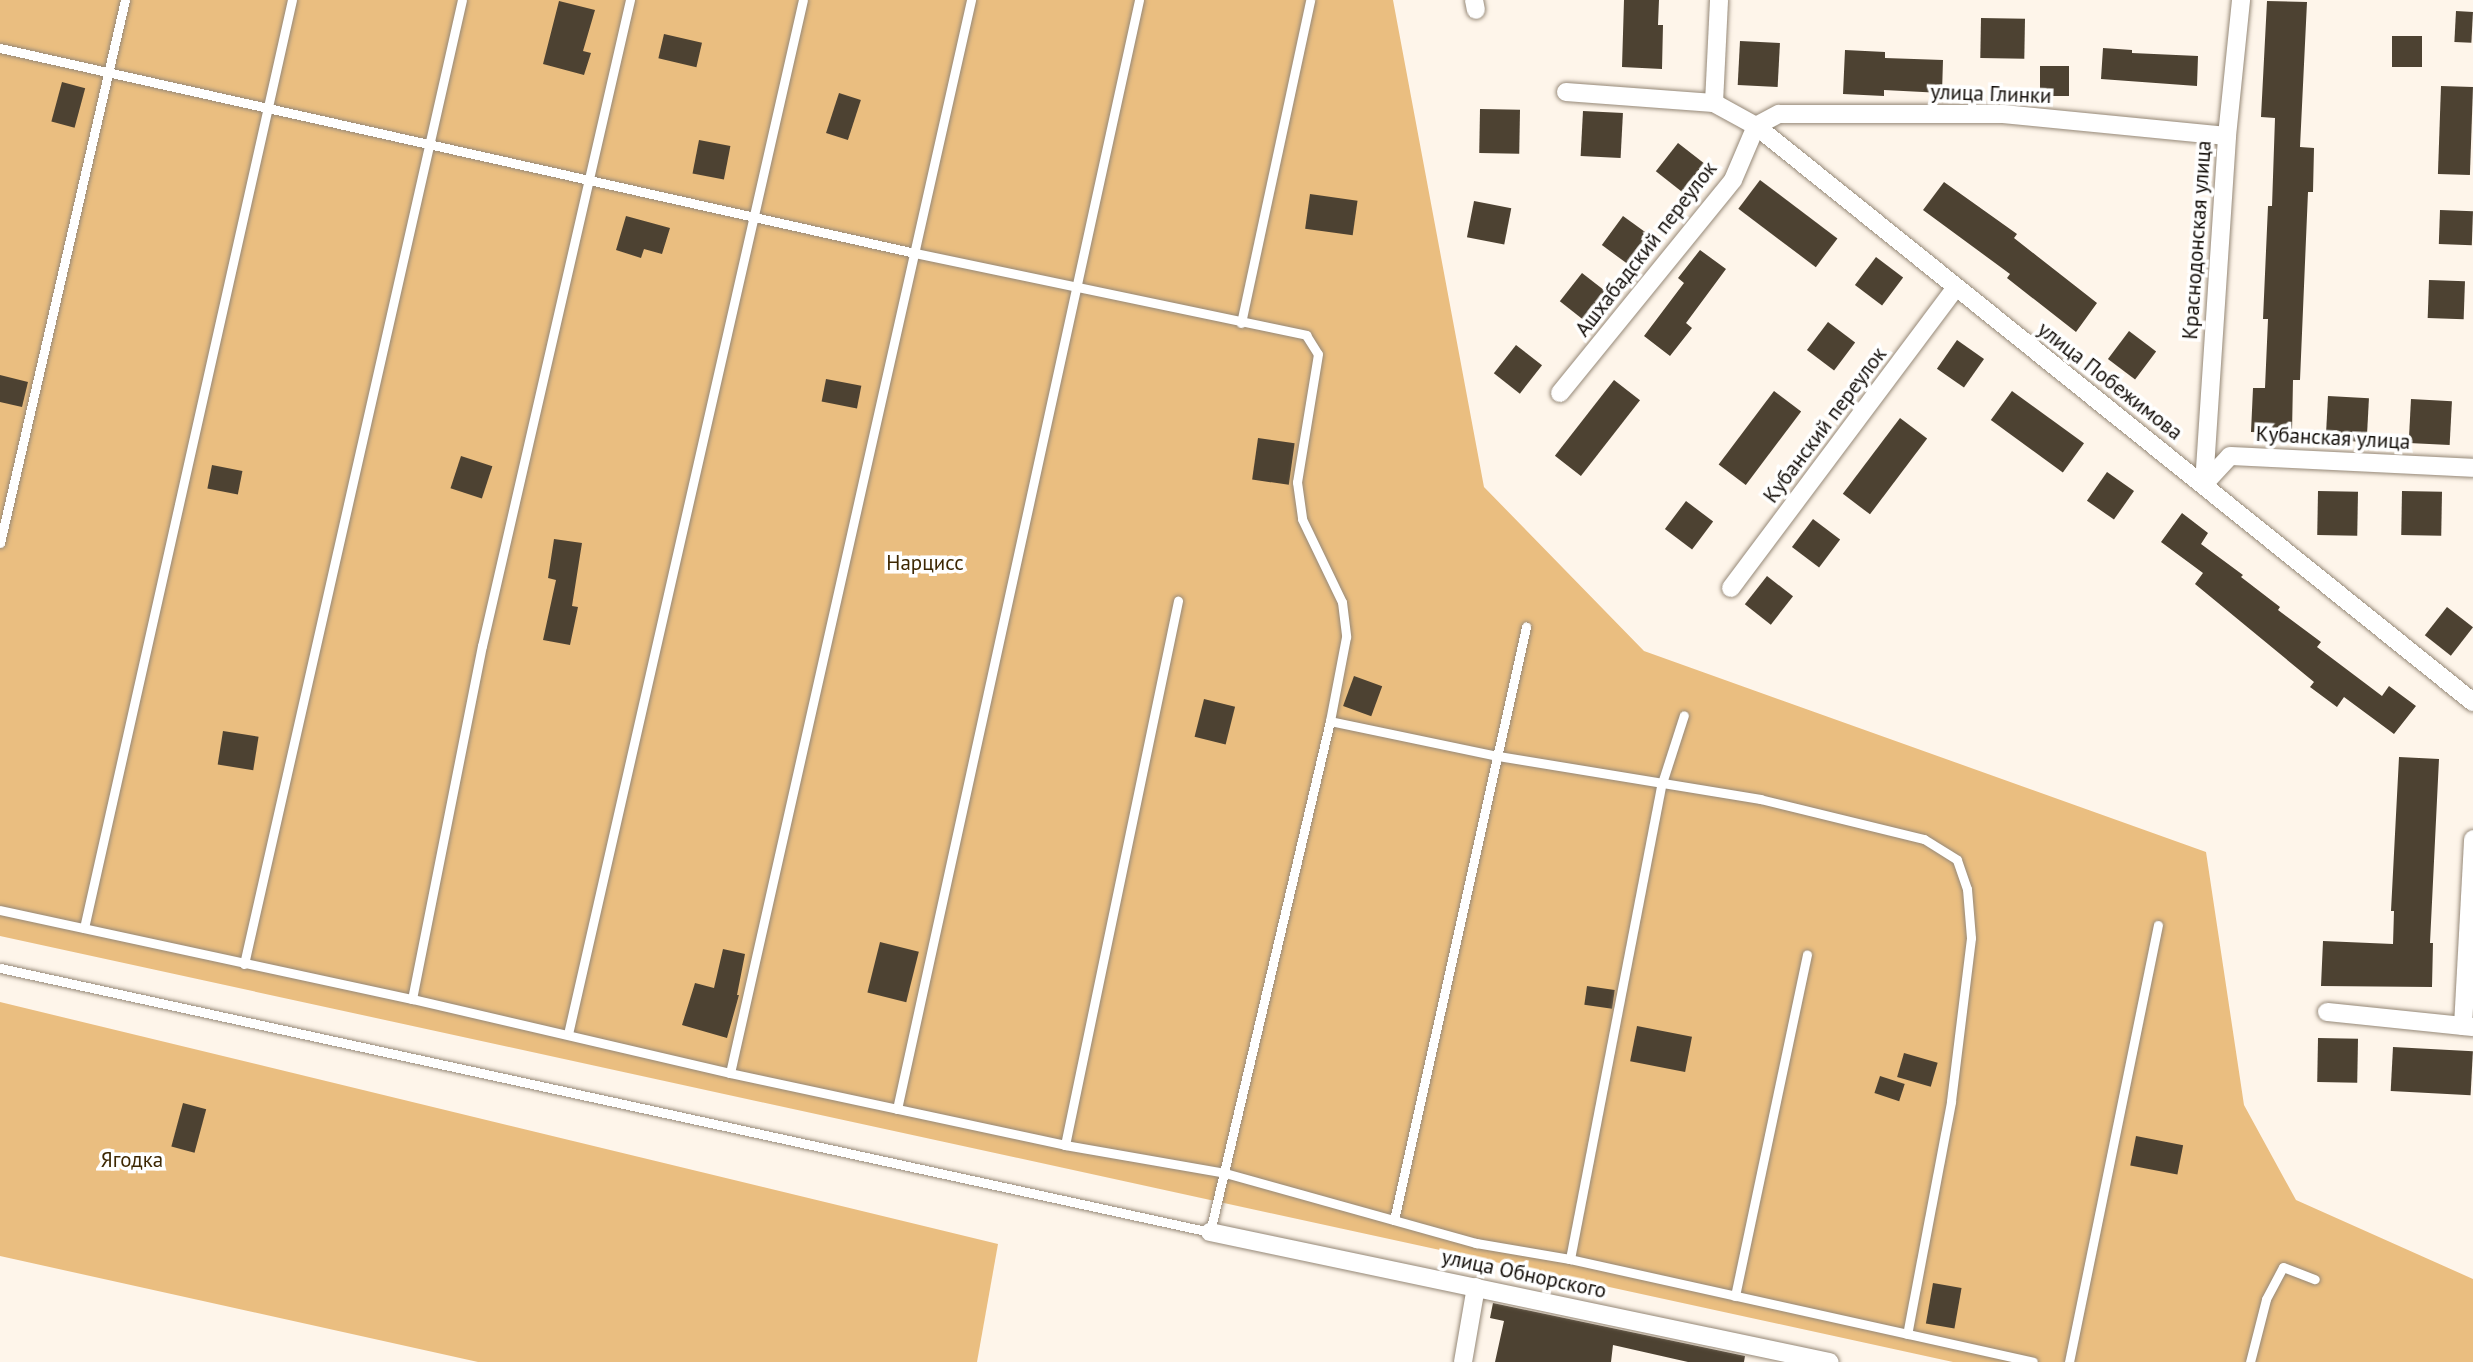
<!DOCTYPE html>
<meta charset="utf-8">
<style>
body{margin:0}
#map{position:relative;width:2473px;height:1362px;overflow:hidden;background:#fef5ea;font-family:"PT Sans",sans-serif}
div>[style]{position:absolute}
.green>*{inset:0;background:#eabe80}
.building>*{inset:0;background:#4d4232;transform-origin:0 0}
.roads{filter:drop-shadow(0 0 2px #958877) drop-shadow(0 0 2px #958877)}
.service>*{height:9px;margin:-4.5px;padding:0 4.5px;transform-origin:4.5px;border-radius:4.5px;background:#fff}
.minor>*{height:18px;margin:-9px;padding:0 9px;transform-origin:9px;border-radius:9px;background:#fff}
span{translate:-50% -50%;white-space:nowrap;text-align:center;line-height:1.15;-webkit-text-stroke:7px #fff;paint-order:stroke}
.street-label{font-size:21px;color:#100b06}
.park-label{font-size:21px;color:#3d2702}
</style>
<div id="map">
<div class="green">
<i style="clip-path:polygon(0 0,1393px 0,1484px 487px,1644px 651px,2206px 852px,2244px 1105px,2296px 1200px,2473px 1279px,2473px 1362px,1953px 1362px,0 936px)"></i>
<i style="clip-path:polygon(0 1002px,998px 1244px,977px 1362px,478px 1362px,0 1256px)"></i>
</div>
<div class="building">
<i style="clip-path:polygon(1624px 0,1659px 0,1658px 25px,1663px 25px,1662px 69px,1622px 67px)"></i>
<i style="clip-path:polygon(559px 1px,595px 10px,583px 51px,591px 53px,584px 75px,543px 64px)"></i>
<i style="clip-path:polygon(2267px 1px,2307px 2px,2300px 147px,2314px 148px,2313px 192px,2308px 192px,2300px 380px,2293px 380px,2292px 433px,2251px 432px,2253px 388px,2265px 388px,2268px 319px,2263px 319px,2268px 206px,2272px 206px,2275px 118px,2261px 117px)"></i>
<i style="left:2456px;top:11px;width:17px;height:31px;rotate:3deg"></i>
<i style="left:1981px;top:18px;width:44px;height:40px;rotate:1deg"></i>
<i style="left:664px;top:34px;width:39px;height:25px;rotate:13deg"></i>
<i style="left:2392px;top:36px;width:30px;height:31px"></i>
<i style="left:1740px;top:41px;width:40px;height:44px;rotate:3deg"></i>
<i style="clip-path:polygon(2103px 48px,2132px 50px,2132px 53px,2198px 56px,2197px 86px,2101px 79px)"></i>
<i style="clip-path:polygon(1845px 50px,1885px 52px,1885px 58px,1943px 60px,1942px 93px,1884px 90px,1884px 96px,1843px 94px)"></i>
<i style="left:2040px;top:66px;width:29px;height:30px"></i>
<i style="left:62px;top:82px;width:24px;height:41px;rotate:15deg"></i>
<i style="left:2441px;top:86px;width:32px;height:88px;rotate:2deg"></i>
<i style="left:839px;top:93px;width:23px;height:42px;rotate:18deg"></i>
<i style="left:1480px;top:109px;width:40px;height:44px;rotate:1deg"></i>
<i style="left:1583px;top:111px;width:40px;height:45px;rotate:3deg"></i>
<i style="left:699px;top:140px;width:32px;height:34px;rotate:11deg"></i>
<i style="left:1678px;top:143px;width:33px;height:36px;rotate:38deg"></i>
<i style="left:1760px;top:180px;width:97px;height:36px;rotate:37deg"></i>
<i style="clip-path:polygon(1944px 182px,2017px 234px,2014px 238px,2097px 303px,2076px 332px,2007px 278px,2010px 274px,1923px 210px)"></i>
<i style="left:1310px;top:194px;width:48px;height:35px;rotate:8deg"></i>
<i style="left:1474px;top:201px;width:38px;height:37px;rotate:11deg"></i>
<i style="left:2440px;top:210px;width:33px;height:34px;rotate:2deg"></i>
<i style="clip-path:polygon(626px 216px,670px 228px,662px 254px,644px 249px,641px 258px,616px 250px)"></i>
<i style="left:1623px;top:216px;width:32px;height:36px;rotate:36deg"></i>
<i style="clip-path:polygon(1700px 250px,1726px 269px,1686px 323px,1692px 328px,1670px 356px,1644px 336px,1684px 283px,1678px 278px)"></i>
<i style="left:1876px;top:257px;width:34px;height:35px;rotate:37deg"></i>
<i style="left:1582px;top:273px;width:33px;height:36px;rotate:38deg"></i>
<i style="left:2429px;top:280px;width:36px;height:38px;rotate:2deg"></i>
<i style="left:1828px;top:322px;width:34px;height:35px;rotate:37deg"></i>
<i style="left:2129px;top:331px;width:34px;height:35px;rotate:37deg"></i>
<i style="left:1957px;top:340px;width:33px;height:35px;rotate:35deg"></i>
<i style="left:1516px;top:345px;width:33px;height:36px;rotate:38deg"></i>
<i style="clip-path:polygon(0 375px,28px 382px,22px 407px,0 402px)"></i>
<i style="left:826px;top:379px;width:36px;height:23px;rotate:11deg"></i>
<i style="left:1614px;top:380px;width:33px;height:96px;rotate:38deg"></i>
<i style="left:1774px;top:391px;width:34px;height:92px;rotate:37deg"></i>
<i style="left:2012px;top:391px;width:89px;height:36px;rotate:36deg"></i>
<i style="left:2328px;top:396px;width:41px;height:44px;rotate:3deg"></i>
<i style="left:2411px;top:399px;width:41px;height:44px;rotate:3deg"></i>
<i style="left:1900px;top:418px;width:34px;height:95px;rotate:37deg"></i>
<i style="left:1258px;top:438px;width:37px;height:42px;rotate:8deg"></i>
<i style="left:461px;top:456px;width:33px;height:34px;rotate:18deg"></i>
<i style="left:212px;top:465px;width:31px;height:24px;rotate:11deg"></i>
<i style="left:2107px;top:472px;width:33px;height:35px;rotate:35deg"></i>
<i style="left:2318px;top:491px;width:40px;height:44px;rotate:1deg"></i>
<i style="left:2402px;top:491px;width:40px;height:44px;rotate:1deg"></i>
<i style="left:1686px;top:501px;width:34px;height:35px;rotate:37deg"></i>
<i style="clip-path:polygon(2182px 513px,2208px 533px,2201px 544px,2243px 575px,2241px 577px,2280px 607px,2278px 610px,2321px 642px,2317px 647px,2382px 696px,2389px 686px,2416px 706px,2394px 734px,2344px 697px,2337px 707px,2310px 687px,2314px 682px,2195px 584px,2203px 573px,2161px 542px)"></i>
<i style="left:1813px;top:519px;width:34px;height:35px;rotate:37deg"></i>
<i style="clip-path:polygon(554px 539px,582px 543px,572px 606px,578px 607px,570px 645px,543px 640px,556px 580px,548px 578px)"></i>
<i style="left:1767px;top:576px;width:33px;height:36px;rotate:38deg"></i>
<i style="left:2447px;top:607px;width:33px;height:36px;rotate:38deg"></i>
<i style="left:1354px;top:676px;width:30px;height:32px;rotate:20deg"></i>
<i style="left:1204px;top:699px;width:32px;height:39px;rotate:14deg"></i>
<i style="left:223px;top:731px;width:36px;height:34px;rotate:9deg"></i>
<i style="clip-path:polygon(2399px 757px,2439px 759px,2430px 943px,2433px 943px,2432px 987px,2321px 986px,2323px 941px,2393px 944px,2394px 911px,2391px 911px)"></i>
<i style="left:880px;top:942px;width:40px;height:52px;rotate:14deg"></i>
<i style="clip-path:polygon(723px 949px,745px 954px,737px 995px,739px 995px,727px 1038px,682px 1025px,695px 983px,714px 988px)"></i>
<i style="left:1587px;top:986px;width:28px;height:19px;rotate:8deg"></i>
<i style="left:1637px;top:1026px;width:56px;height:36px;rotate:11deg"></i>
<i style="left:2318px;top:1038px;width:40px;height:44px;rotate:1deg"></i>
<i style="left:2393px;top:1047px;width:80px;height:44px;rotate:3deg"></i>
<i style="left:1904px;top:1053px;width:35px;height:25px;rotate:16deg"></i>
<i style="left:1880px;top:1076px;width:26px;height:18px;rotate:18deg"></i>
<i style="left:183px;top:1103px;width:24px;height:45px;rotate:15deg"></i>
<i style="left:2136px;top:1136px;width:48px;height:30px;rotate:11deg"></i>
<i style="left:1933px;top:1283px;width:29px;height:41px;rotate:10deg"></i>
<i style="clip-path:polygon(1493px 1303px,1745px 1356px,1744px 1362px,1688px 1362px,1613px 1345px,1611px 1362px,1495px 1362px,1504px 1321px,1490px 1318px)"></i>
</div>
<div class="roads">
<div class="service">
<i style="left:0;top:48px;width:938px;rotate:12.63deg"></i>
<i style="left:915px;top:253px;width:400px;rotate:11.8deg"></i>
<i style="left:1306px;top:335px;width:22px;rotate:58deg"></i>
<i style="left:1318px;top:354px;width:130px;rotate:99.3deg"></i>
<i style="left:1297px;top:482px;width:37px;rotate:82deg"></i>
<i style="left:1302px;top:519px;width:92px;rotate:64.3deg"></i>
<i style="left:1342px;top:602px;width:35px;rotate:83deg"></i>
<i style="left:1346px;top:637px;width:86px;rotate:100.8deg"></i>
<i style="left:1330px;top:721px;width:525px;rotate:103.22deg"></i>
<i style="left:1210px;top:1232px;width:1238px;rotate:-167.69deg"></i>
<i style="left:1241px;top:323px;width:330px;rotate:-77.9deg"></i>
<i style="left:0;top:543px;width:557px;rotate:-77.04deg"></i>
<i style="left:1330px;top:721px;width:172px;rotate:11.8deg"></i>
<i style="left:1498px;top:756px;width:266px;rotate:9.3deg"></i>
<i style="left:1760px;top:799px;width:169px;rotate:13.7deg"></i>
<i style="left:1924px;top:839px;width:39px;rotate:32deg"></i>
<i style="left:1957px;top:860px;width:31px;rotate:71deg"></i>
<i style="left:1967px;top:889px;width:49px;rotate:85.3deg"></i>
<i style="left:1971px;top:938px;width:165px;rotate:97deg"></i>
<i style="left:1951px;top:1102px;width:236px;rotate:100.7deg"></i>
<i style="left:0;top:910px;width:422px;rotate:12.2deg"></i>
<i style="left:412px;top:999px;width:326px;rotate:13.1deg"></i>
<i style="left:730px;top:1073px;width:343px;rotate:12.1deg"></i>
<i style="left:1065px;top:1145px;width:162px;rotate:9.9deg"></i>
<i style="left:1225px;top:1173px;width:261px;rotate:15.6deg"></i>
<i style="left:1476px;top:1243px;width:95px;rotate:9.7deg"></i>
<i style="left:1570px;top:1259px;width:474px;rotate:12.5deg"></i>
<i style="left:84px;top:928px;width:951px;rotate:-77.37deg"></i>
<i style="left:244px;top:964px;width:988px;rotate:-77.26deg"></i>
<i style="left:412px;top:999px;width:360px;rotate:-78.8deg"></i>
<i style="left:482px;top:646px;width:663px;rotate:-77.1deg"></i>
<i style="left:568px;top:1034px;width:1060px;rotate:-77.2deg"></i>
<i style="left:730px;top:1073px;width:1100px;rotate:-77.34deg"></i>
<i style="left:897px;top:1109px;width:1135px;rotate:-77.69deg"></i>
<i style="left:1065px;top:1145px;width:556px;rotate:-78.27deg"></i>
<i style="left:1394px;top:1220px;width:608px;rotate:-77.45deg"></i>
<i style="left:1570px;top:1259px;width:485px;rotate:-79.1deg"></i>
<i style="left:1662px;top:783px;width:71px;rotate:-72.1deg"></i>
<i style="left:1735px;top:1296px;width:349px;rotate:-78.1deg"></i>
<i style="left:2069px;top:1362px;width:446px;rotate:-78.5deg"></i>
<i style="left:2250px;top:1362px;width:65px;rotate:-75.7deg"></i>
<i style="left:2266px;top:1299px;width:36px;rotate:-62deg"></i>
<i style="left:2283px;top:1267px;width:34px;rotate:21deg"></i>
</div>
<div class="minor">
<i style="left:1474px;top:0;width:10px;rotate:79deg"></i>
<i style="left:1566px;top:92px;width:148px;rotate:4.3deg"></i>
<i style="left:1714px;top:103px;width:48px;rotate:28.7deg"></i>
<i style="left:1756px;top:126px;width:920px;rotate:38.78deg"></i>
<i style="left:1714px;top:103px;width:103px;rotate:-87.2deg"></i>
<i style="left:1560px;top:393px;width:274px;rotate:-50.9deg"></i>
<i style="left:1733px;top:180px;width:59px;rotate:-66.9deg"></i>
<i style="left:1756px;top:126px;width:26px;rotate:-28deg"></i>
<i style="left:1779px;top:114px;width:224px"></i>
<i style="left:2003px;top:114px;width:225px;rotate:5.6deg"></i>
<i style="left:2204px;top:484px;width:349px;rotate:-86.2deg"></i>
<i style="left:2227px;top:136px;width:137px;rotate:-84.1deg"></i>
<i style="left:2204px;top:484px;width:38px;rotate:-47deg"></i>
<i style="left:2230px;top:456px;width:243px;rotate:2.8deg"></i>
<i style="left:1731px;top:588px;width:374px;rotate:-53.2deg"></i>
<i style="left:2327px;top:1012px;width:147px;rotate:5.9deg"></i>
<i style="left:2463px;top:1026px;width:187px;rotate:-86.9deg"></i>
<i style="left:1210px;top:1232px;width:633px;rotate:11.86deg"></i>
<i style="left:1463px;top:1362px;width:76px;rotate:-80.2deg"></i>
</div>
</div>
<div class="street-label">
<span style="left:1991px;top:94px;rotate:2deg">улица Глинки</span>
<span style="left:2197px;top:240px;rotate:-86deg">Краснодонская улица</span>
<span style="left:1646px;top:249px;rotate:-52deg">Ашхабадский переулок</span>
<span style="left:2110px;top:381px;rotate:38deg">улица Побежимова</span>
<span style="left:1825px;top:425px;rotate:-53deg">Кубанский переулок</span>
<span style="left:2333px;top:438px;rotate:3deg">Кубанская улица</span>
<span style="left:1524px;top:1274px;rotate:12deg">улица Обнорского</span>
</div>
<div class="park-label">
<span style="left:925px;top:563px">Нарцисс</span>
<span style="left:132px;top:1160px">Ягодка</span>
</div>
</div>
